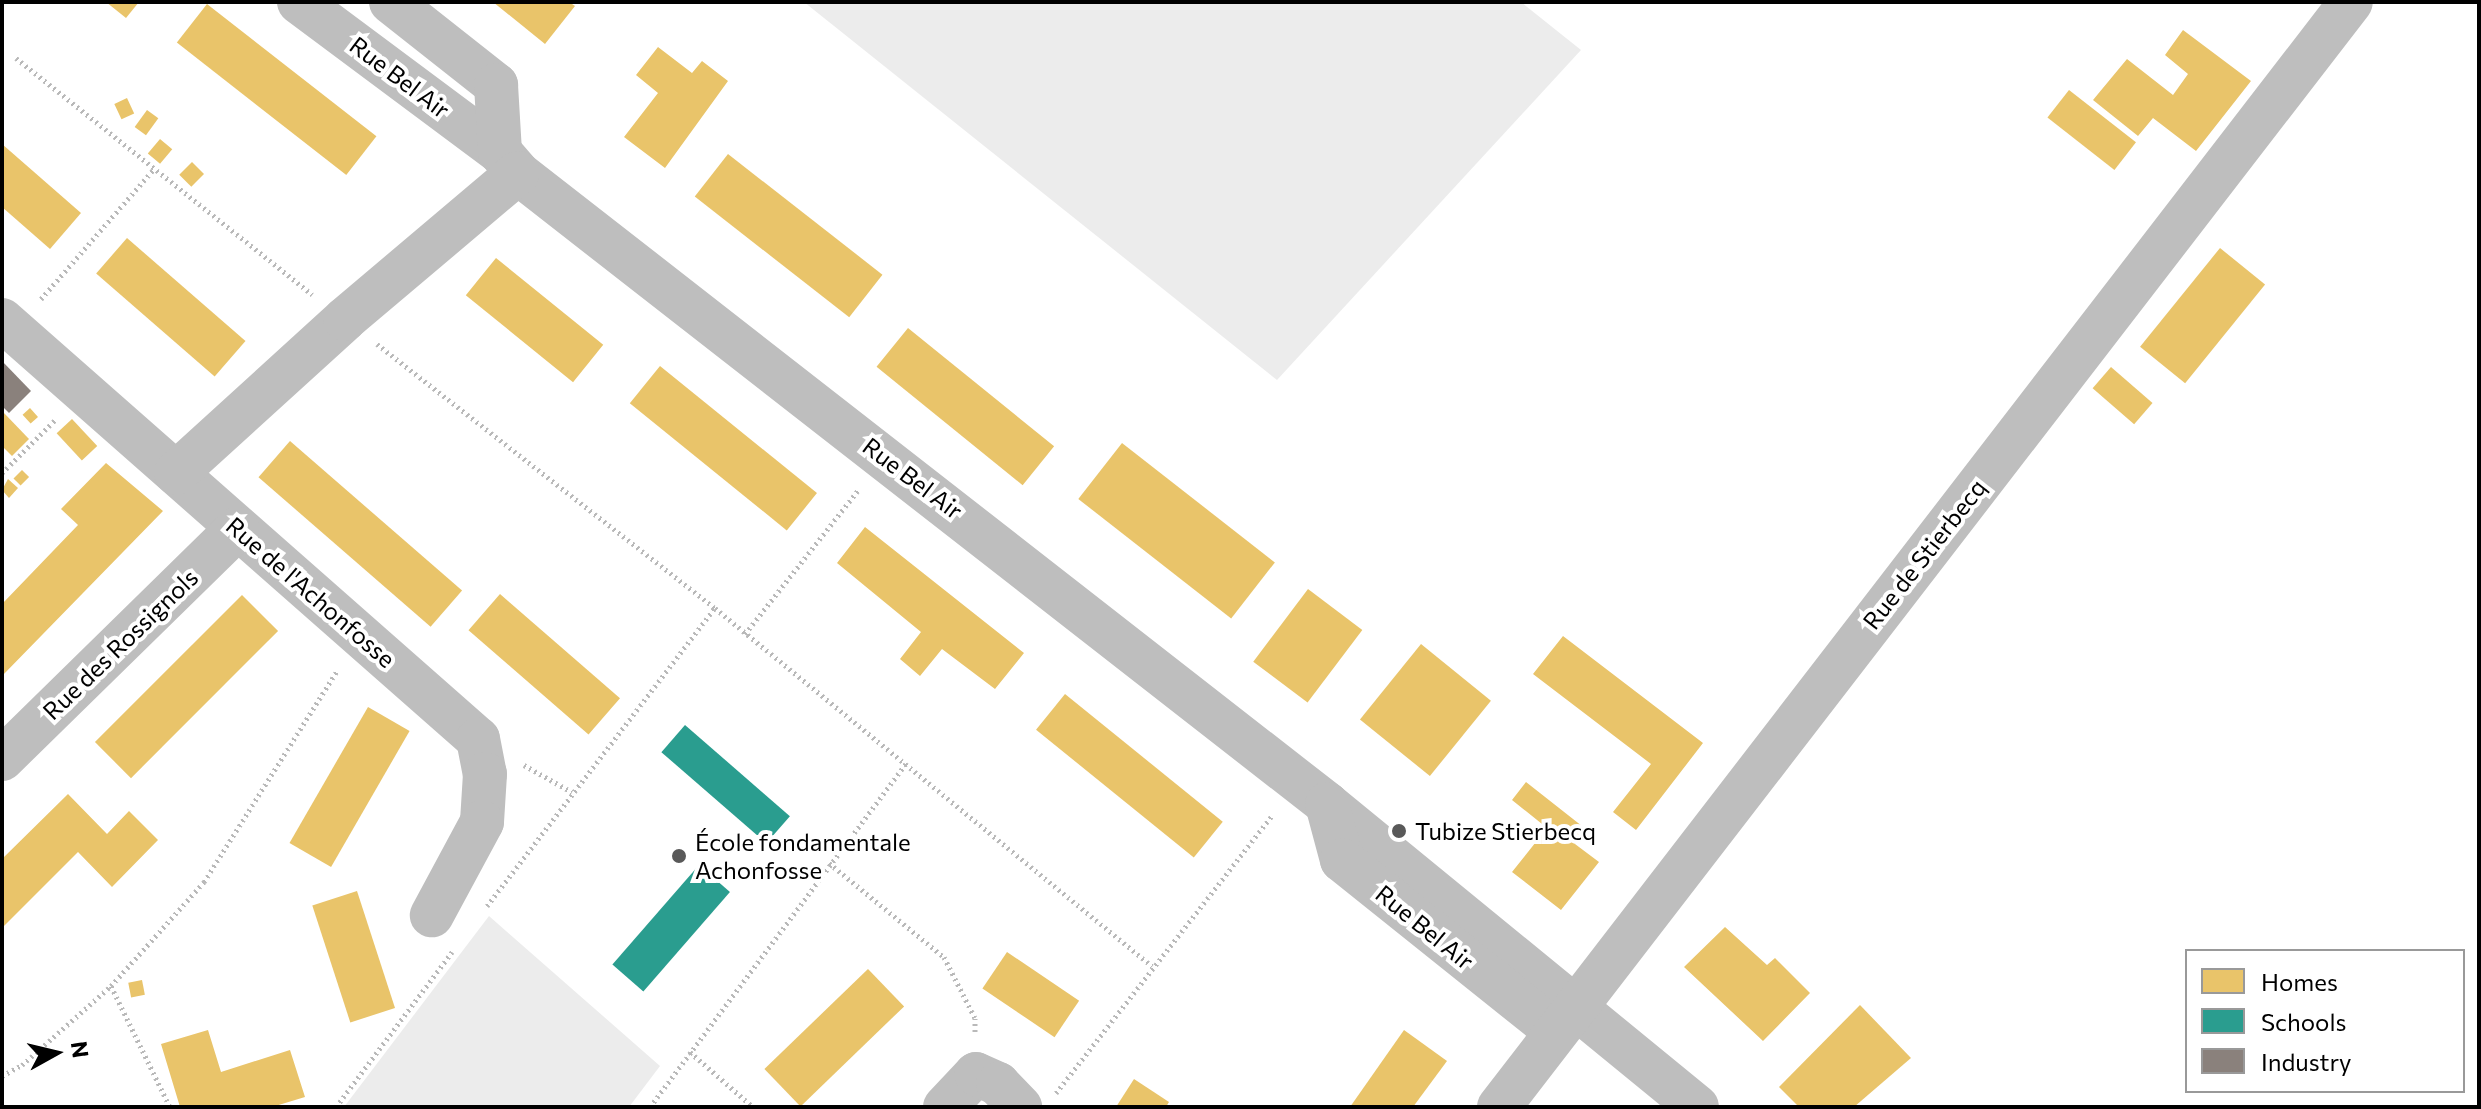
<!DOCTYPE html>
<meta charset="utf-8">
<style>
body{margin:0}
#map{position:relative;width:2481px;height:1109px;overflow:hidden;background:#fff;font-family:Commissioner,sans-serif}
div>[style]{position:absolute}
.green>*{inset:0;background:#ececec}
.homes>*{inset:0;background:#e9c46a;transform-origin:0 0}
.schools>*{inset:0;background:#2a9d8f;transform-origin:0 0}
.industry>*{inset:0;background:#8a817c}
.path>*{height:5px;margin-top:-2.5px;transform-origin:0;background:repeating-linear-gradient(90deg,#b9b9b9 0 2px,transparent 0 6px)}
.minor>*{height:44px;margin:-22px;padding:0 22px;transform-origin:22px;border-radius:22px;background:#bebebe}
.dots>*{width:22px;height:22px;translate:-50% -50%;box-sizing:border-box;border:4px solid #fff;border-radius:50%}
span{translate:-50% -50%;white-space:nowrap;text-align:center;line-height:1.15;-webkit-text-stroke:8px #fff;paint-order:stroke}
.street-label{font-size:24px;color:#000}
.poi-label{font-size:24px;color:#000}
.left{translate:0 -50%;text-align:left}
.frame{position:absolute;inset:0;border:4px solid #000;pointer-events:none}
.legend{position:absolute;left:2185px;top:949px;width:280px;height:144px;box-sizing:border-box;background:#fff;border:2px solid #999;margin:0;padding:10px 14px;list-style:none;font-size:24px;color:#000}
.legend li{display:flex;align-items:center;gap:16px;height:40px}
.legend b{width:40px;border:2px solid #999}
.north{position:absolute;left:16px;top:1013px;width:80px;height:80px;-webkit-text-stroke:6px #fff;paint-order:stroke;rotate:82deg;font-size:22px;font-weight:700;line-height:32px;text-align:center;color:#000}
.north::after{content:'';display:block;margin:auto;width:28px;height:36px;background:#000;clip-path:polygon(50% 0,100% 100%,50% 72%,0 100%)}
</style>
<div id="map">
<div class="green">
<i style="clip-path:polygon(804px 2px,1521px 2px,1581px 50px,1277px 380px)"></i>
<i style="clip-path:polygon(489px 916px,660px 1066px,629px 1107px,344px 1107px)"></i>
</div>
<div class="homes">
<i style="clip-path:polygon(106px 2px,139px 2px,126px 18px)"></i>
<i style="clip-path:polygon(493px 2px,569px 2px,575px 6px,545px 44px)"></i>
<i style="left:207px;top:4px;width:215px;height:49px;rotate:38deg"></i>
<i style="clip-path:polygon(2183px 30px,2251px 81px,2196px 151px,2153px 118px,2138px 136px,2093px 100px,2127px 59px,2173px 95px,2188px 74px,2165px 55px)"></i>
<i style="clip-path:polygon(658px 47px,692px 73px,702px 61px,728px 81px,665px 168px,624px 137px,658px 93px,636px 75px)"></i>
<i style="left:2069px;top:90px;width:85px;height:35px;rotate:38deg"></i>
<i style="left:127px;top:98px;width:17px;height:14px;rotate:65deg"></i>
<i style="left:147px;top:110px;width:14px;height:21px;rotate:36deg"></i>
<i style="left:160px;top:139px;width:16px;height:19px;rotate:40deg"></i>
<i style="clip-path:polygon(2px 144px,81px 213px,50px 249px,2px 207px)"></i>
<i style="left:728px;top:154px;width:196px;height:54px;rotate:38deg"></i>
<i style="left:192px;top:162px;width:17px;height:18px;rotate:45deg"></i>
<i style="left:127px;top:238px;width:157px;height:47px;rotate:41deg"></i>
<i style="left:2220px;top:248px;width:58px;height:127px;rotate:39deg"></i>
<i style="left:496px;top:258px;width:138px;height:48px;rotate:39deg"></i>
<i style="left:908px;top:328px;width:188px;height:50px;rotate:39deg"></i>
<i style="left:660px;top:366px;width:202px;height:48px;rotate:39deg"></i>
<i style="left:2111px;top:367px;width:55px;height:28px;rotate:41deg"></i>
<i style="left:30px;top:408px;width:12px;height:10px;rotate:48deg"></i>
<i style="clip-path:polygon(4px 413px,29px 439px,12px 456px,2px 446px)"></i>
<i style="left:72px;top:419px;width:37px;height:21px;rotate:47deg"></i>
<i style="left:290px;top:441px;width:228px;height:48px;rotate:41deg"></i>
<i style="left:1122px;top:443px;width:194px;height:71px;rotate:38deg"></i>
<i style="clip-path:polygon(106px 463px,163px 511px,2px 676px,2px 604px,78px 525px,61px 509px)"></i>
<i style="left:22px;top:470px;width:10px;height:12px;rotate:45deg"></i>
<i style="clip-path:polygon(8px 479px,18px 488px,9px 498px,2px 490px)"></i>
<i style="clip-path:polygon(865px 527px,1024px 653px,995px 689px,942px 649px,920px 676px,900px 659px,921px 632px,837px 563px)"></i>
<i style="left:1308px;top:589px;width:68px;height:91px;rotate:37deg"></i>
<i style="left:500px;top:594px;width:159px;height:48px;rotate:41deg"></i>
<i style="left:242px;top:595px;width:51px;height:208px;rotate:45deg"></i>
<i style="clip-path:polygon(1563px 636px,1703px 743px,1636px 830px,1613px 812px,1651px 764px,1533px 674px)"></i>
<i style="left:1421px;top:644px;width:90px;height:97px;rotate:39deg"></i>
<i style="left:1065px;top:694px;width:203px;height:46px;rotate:39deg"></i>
<i style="left:368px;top:707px;width:48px;height:157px;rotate:30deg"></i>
<i style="clip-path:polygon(1526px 782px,1587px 830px,1575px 844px,1599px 862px,1561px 910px,1512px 872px,1547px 828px,1512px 800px)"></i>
<i style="clip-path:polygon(68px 794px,107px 834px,129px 811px,158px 840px,112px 887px,78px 852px,2px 928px,2px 859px)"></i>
<i style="left:357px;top:891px;width:123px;height:47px;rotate:72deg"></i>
<i style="clip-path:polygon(1725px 927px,1767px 965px,1775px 958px,1810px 993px,1763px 1041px,1684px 967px)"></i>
<i style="left:1007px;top:952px;width:87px;height:44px;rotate:34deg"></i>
<i style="left:868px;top:969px;width:52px;height:144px;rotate:46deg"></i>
<i style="left:142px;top:980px;width:15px;height:14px;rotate:79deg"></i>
<i style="clip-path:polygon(1860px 1005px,1911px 1058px,1854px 1107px,1799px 1107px,1779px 1087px)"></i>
<i style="clip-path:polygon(208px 1030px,221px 1072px,290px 1050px,305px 1097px,272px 1107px,180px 1107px,161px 1044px)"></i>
<i style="clip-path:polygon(1404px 1030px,1447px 1061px,1413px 1107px,1350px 1107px)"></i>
<i style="clip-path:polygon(1134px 1079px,1169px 1102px,1166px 1107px,1116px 1107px)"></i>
</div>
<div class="schools">
<i style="left:685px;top:725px;width:139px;height:36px;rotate:41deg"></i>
<i style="left:699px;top:865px;width:41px;height:132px;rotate:41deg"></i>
</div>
<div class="industry">
<i style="clip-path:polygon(2px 361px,31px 391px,9px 413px,2px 406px)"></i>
</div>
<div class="path">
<i style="left:16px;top:58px;width:379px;rotate:38.6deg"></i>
<i style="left:41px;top:299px;width:171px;rotate:-49deg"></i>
<i style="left:377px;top:344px;width:429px;rotate:38deg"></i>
<i style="left:715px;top:608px;width:565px;rotate:39.33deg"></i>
<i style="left:2px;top:473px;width:76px;rotate:-45deg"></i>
<i style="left:745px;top:634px;width:184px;rotate:-51.8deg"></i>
<i style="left:524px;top:765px;width:55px;rotate:29.4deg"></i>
<i style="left:829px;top:863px;width:149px;rotate:39.3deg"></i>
<i style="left:944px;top:957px;width:68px;rotate:63.1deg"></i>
<i style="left:975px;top:1018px;width:15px;rotate:90deg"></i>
<i style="left:487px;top:906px;width:375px;rotate:-52.6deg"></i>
<i style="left:111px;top:986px;width:135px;rotate:64deg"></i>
<i style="left:690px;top:1052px;width:84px;rotate:41.1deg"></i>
<i style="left:2px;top:1076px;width:23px;rotate:-29deg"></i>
<i style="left:22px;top:1065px;width:119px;rotate:-41.6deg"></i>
<i style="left:111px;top:986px;width:140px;rotate:-48.2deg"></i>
<i style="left:204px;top:882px;width:249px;rotate:-57.8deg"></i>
<i style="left:1056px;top:1093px;width:353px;rotate:-52.1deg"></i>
<i style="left:336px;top:1107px;width:194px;rotate:-53.2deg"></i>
<i style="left:650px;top:1107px;width:428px;rotate:-53.3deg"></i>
</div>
<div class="minor">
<i style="left:299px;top:2px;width:251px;rotate:36.7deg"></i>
<i style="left:500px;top:152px;width:28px;rotate:49deg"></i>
<i style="left:518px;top:173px;width:1026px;rotate:37.95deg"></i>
<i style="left:1327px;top:804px;width:478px;rotate:39.3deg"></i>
<i style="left:391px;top:2px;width:134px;rotate:38.3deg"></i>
<i style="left:496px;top:85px;width:67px;rotate:86.6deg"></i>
<i style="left:2px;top:320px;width:634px;rotate:41.36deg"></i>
<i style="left:478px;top:739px;width:36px;rotate:79deg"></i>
<i style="left:485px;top:774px;width:48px;rotate:93.6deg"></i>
<i style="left:482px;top:822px;width:106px;rotate:118.3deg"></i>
<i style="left:176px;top:473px;width:229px;rotate:-42.3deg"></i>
<i style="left:345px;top:319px;width:226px;rotate:-40.2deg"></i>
<i style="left:2px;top:759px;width:329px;rotate:-44.4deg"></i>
<i style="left:1327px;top:804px;width:58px;rotate:75deg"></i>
<i style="left:1342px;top:860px;width:272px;rotate:38.7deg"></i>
<i style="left:945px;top:1107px;width:45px;rotate:-46.8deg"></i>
<i style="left:976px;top:1074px;width:24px;rotate:24deg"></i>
<i style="left:998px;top:1084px;width:32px;rotate:46deg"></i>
<i style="left:1499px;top:1107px;width:1395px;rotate:-52.37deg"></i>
</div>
<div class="dots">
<i style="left:1399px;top:831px;background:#595959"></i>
<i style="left:679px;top:856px;background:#595959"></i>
</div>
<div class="street-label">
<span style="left:400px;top:77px;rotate:37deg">Rue Bel Air</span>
<span style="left:913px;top:478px;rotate:37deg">Rue Bel Air</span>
<span style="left:1924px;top:554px;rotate:-52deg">Rue de Stierbecq</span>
<span style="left:311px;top:592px;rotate:41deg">Rue de l'Achonfosse</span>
<span style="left:120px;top:644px;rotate:-44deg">Rue des Rossignols</span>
<span style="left:1425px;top:927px;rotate:39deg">Rue Bel Air</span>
</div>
<div class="poi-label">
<span class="left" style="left:1415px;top:831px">Tubize Stierbecq</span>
<span class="left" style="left:695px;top:856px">École fondamentale<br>Achonfosse</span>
</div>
<div class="frame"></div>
<ul class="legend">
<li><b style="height:22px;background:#e9c46a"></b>Homes</li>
<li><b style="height:22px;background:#2a9d8f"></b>Schools</li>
<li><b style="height:22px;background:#8a817c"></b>Industry</li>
</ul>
<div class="north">N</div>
</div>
